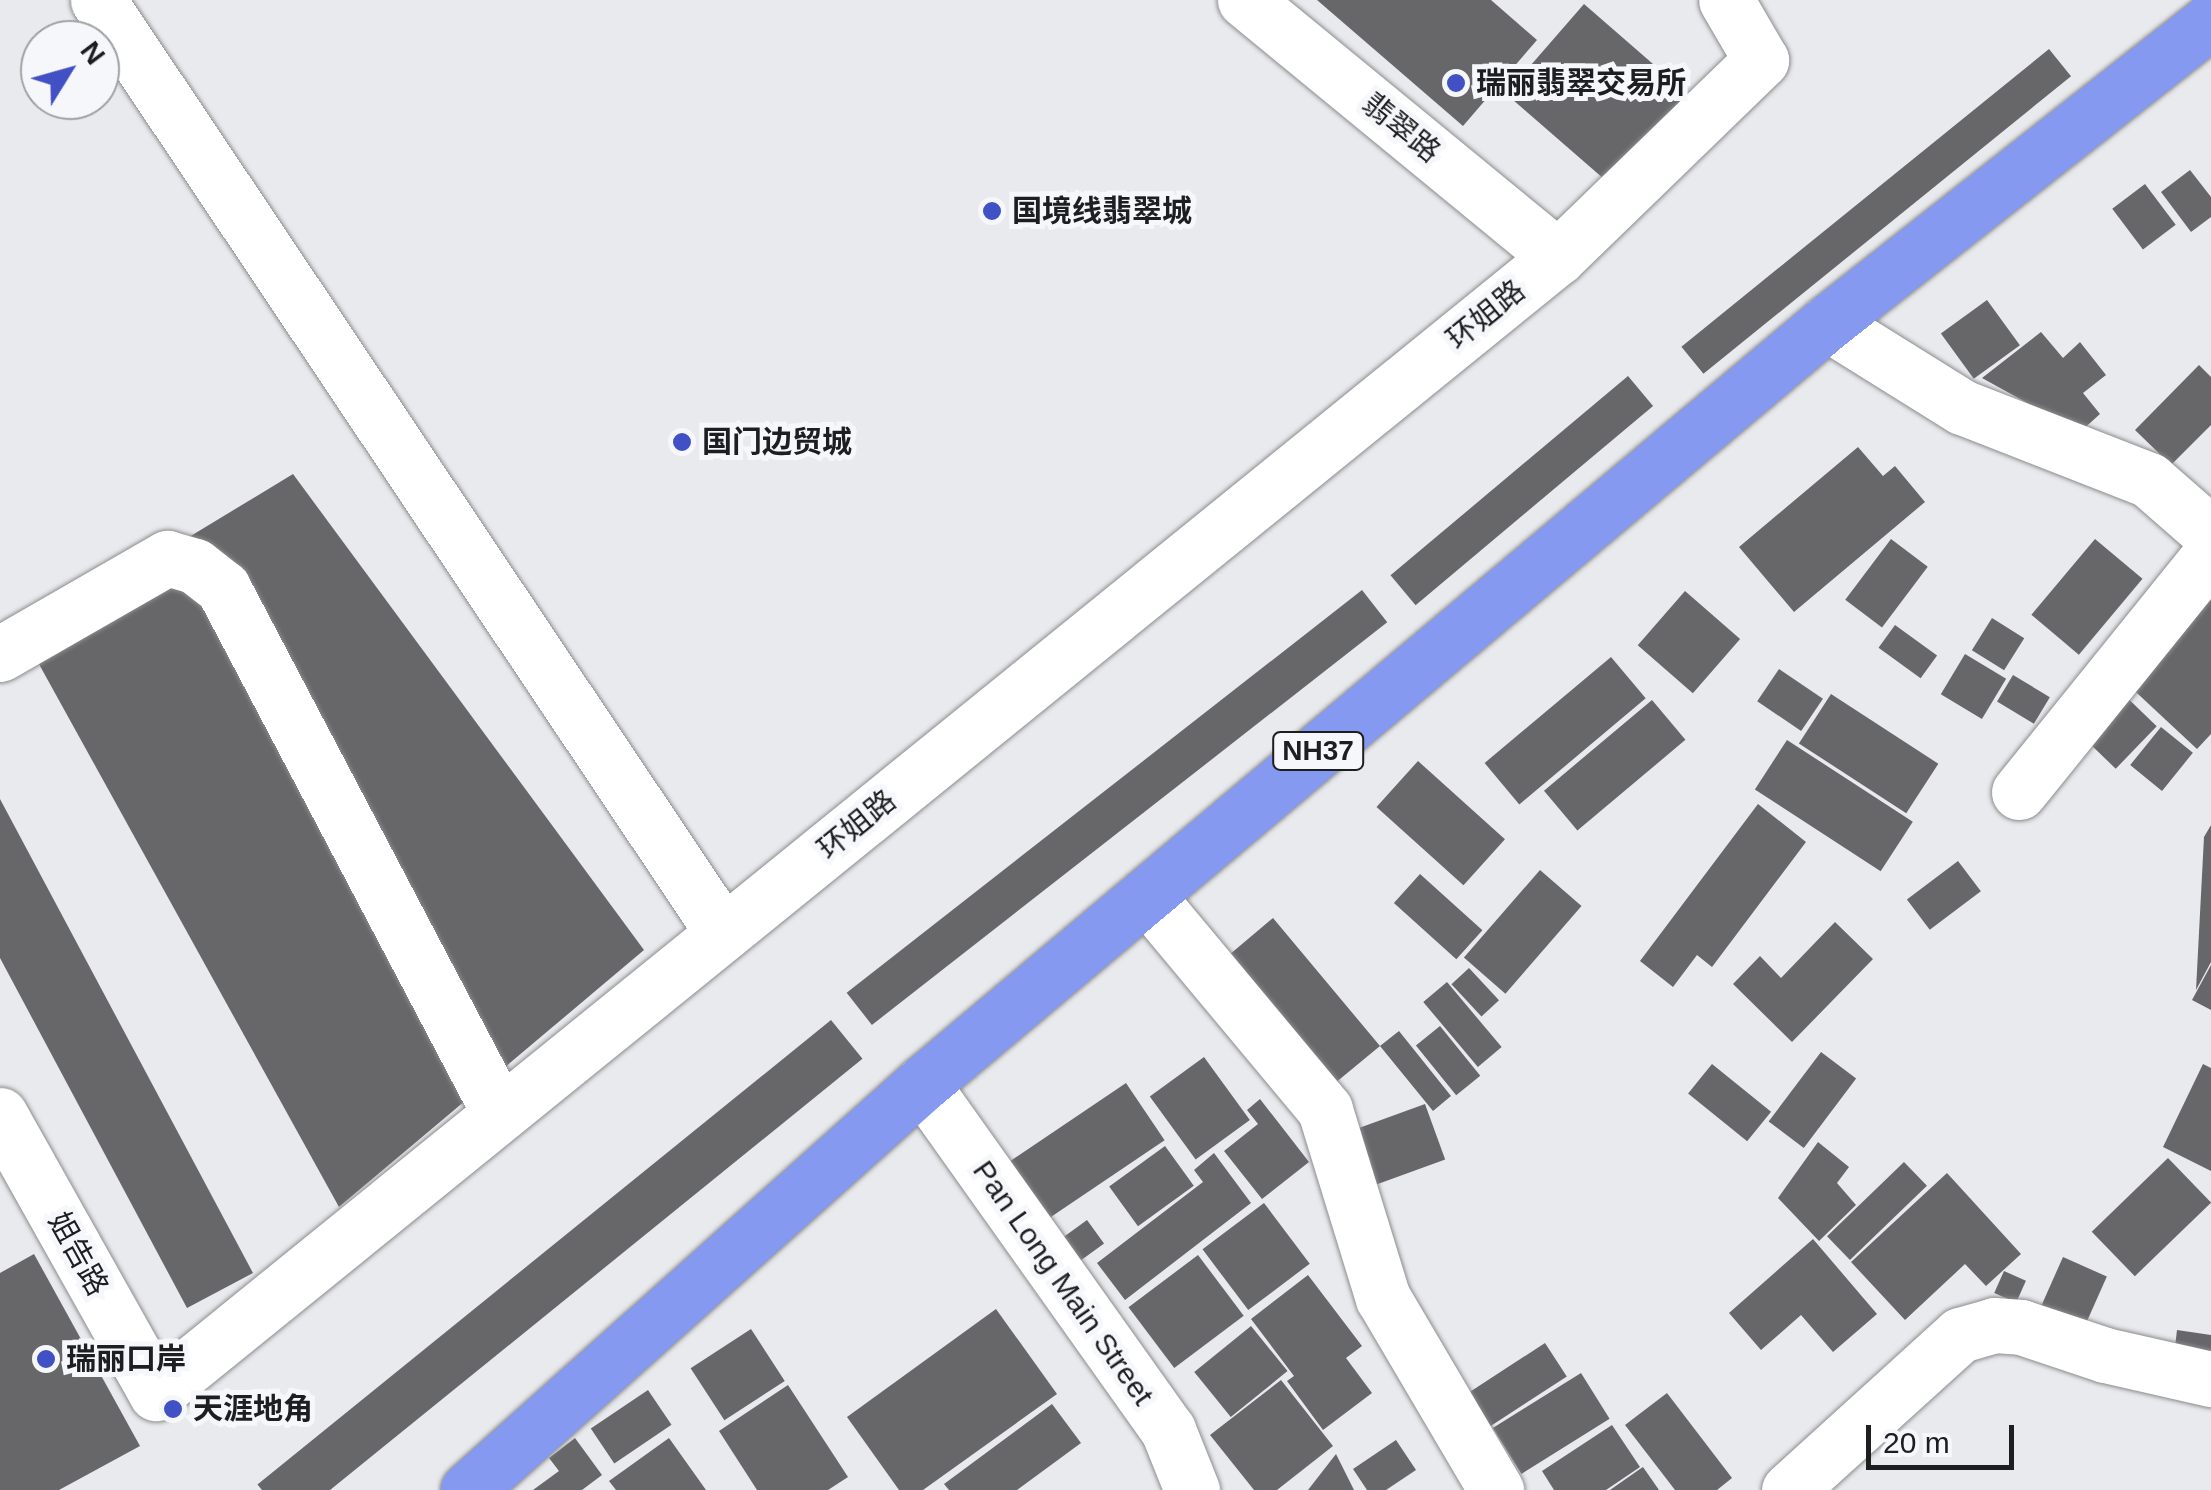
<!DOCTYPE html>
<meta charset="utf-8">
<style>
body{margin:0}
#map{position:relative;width:2211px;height:1490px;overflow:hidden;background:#e9eaed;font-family:Helvetica,"Noto Sans SC",sans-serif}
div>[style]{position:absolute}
.building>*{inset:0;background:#67676a;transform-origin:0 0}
.roads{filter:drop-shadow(0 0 2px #8b8c8f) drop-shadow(0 0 2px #8b8c8f)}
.minor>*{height:55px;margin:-27.5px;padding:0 27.5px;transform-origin:27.5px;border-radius:27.5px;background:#fff}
.highway>*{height:55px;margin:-27.5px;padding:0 27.5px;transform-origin:27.5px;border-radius:27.5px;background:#8499ef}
.dots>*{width:28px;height:28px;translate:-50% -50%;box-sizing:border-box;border:5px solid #f6f7fa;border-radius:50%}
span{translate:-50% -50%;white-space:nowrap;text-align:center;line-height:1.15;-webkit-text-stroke:10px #f6f7fa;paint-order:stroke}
.shield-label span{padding:2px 8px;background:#f6f7fa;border:2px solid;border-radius:8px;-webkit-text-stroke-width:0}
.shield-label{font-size:28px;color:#1d1e1f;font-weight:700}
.poi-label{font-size:30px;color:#1d1e1f;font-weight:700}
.left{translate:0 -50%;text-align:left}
.street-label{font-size:30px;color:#1d1e1f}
.north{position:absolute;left:20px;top:20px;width:100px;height:100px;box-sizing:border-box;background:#f6f7fa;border:2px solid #9fa0a2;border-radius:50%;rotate:53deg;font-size:28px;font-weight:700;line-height:40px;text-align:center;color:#1d1e1f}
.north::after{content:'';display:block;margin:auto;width:35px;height:45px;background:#4150c4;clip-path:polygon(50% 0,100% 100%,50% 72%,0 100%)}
.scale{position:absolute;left:1866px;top:1425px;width:148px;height:45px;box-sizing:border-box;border:5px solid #1d1e1f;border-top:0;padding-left:12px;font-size:30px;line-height:35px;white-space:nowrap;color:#1d1e1f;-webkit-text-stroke:8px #f6f7fa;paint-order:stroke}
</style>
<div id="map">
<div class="building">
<i style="clip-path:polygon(1317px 0,1491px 0,1537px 40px,1463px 126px)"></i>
<i style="left:1584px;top:4px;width:141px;height:119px;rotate:41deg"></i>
<i style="left:2049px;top:49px;width:35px;height:473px;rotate:51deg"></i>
<i style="clip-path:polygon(2190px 170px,2211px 197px,2211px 217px,2191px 232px,2161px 192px)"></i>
<i style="left:2145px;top:184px;width:51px;height:41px;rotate:53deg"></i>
<i style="left:1987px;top:300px;width:56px;height:57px;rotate:54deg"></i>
<i style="clip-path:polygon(2041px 332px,2063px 358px,2080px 342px,2106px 375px,2083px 393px,2100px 414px,2080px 432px,1982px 378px)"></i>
<i style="clip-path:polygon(2199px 365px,2211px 377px,2211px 425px,2171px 465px,2135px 430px)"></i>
<i style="left:1628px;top:376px;width:39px;height:310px;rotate:50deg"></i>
<i style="clip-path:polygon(1858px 447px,1883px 476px,1895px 466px,1925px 502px,1794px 612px,1739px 547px)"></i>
<i style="clip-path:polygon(293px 474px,644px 950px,339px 1207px,24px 637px)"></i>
<i style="left:1891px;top:539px;width:46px;height:76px;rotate:37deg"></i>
<i style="left:2095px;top:539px;width:62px;height:99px;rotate:40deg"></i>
<i style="clip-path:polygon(2211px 586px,2211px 734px,2197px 749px,2123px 680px)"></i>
<i style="left:1362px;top:590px;width:41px;height:654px;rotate:52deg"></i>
<i style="left:1685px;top:591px;width:73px;height:72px;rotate:41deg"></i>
<i style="left:1992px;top:618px;width:38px;height:38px;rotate:32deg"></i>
<i style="left:1895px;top:625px;width:52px;height:28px;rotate:36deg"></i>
<i style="left:1965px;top:654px;width:48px;height:47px;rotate:31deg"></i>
<i style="left:1611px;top:657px;width:54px;height:165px;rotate:50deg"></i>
<i style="left:1779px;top:669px;width:53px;height:39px;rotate:34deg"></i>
<i style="left:2013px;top:675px;width:43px;height:31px;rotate:31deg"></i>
<i style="left:2115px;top:686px;width:58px;height:59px;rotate:44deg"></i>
<i style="left:1831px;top:694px;width:128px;height:59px;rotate:33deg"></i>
<i style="left:1652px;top:700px;width:52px;height:141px;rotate:50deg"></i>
<i style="left:2161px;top:727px;width:41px;height:49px;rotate:39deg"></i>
<i style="left:1787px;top:740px;width:150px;height:59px;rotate:33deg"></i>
<i style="left:1418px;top:761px;width:117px;height:62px;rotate:42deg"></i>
<i style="clip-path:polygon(0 799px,253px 1273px,187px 1308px,0 958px)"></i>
<i style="clip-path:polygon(1758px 804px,1806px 842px,1712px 967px,1697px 955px,1673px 987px,1640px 961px)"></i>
<i style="clip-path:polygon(2211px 825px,2211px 962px,2196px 990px,2204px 837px)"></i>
<i style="left:1958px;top:861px;width:38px;height:64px;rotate:53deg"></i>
<i style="left:1540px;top:870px;width:55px;height:116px;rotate:41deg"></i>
<i style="left:1420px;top:874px;width:84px;height:39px;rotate:42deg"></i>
<i style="clip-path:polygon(1273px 918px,1380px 1046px,1399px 1031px,1451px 1096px,1433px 1111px,1380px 1046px,1323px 1093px,1216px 966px)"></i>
<i style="clip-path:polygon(1835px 922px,1873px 959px,1792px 1042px,1733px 984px,1760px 956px,1781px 978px)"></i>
<i style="clip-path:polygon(2211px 965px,2211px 1010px,2192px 1000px)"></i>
<i style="left:1469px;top:968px;width:44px;height:24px;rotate:47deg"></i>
<i style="left:1447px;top:982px;width:85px;height:31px;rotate:50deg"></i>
<i style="left:831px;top:1020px;width:50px;height:738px;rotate:51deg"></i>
<i style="left:1440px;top:1026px;width:64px;height:31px;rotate:51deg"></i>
<i style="left:1821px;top:1052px;width:44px;height:87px;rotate:37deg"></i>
<i style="left:1204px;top:1057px;width:78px;height:67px;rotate:54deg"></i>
<i style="left:1712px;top:1064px;width:76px;height:38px;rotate:39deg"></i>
<i style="clip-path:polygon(2203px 1064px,2211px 1068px,2211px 1171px,2163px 1147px)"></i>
<i style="left:1126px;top:1083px;width:69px;height:143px;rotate:56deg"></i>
<i style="clip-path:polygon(1260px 1099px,1309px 1162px,1262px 1199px,1224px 1151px,1258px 1124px,1247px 1110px)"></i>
<i style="left:1425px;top:1104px;width:59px;height:90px;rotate:70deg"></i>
<i style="clip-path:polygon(1818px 1142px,1849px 1167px,1837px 1183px,1856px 1205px,1819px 1241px,1778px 1198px)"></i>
<i style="left:1165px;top:1146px;width:49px;height:69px;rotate:54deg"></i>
<i style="clip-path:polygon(1214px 1153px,1251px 1203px,1125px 1300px,1097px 1263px,1203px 1182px,1194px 1170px)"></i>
<i style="left:2168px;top:1158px;width:62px;height:106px;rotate:46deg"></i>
<i style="left:1904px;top:1162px;width:33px;height:107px;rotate:46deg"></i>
<i style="clip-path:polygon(1947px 1173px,2021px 1254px,1986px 1286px,1965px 1264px,1905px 1320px,1851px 1262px)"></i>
<i style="left:1264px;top:1203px;width:76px;height:77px;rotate:53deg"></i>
<i style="left:1087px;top:1220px;width:29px;height:34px;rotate:54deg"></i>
<i style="clip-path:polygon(1813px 1239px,1877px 1314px,1833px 1352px,1801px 1315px,1761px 1350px,1729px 1313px)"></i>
<i style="clip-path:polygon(34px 1254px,140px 1446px,59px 1490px,0 1490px,0 1273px)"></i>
<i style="left:1198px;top:1255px;width:76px;height:87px;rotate:53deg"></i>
<i style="left:2063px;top:1257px;width:48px;height:62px;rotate:24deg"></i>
<i style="left:2004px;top:1271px;width:24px;height:24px;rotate:24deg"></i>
<i style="clip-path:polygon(1308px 1275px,1362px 1346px,1346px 1358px,1372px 1393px,1323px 1430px,1287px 1381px,1294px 1376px,1251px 1319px)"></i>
<i style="clip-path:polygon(996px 1309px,1057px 1394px,923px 1490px,899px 1490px,847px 1417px)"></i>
<i style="left:1251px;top:1326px;width:58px;height:73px;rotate:51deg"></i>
<i style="left:751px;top:1329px;width:62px;height:72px;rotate:57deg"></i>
<i style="clip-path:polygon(2177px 1330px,2211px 1335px,2211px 1369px,2173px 1364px)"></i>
<i style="left:1545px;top:1343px;width:40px;height:93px;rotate:57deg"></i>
<i style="left:1581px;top:1373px;width:54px;height:104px;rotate:58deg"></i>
<i style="clip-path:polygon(1281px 1380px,1333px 1446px,1277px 1490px,1254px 1490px,1210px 1435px)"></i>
<i style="clip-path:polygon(788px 1385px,848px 1477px,828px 1490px,757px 1490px,719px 1431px)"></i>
<i style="left:648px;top:1390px;width:42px;height:69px;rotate:56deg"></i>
<i style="clip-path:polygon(1667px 1393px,1732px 1478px,1717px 1490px,1675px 1490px,1625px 1425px)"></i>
<i style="clip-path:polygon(1052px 1404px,1081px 1443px,1017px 1490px,949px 1490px,944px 1484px)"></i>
<i style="clip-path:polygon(1612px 1425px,1640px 1467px,1606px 1490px,1554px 1490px,1542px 1471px)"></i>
<i style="clip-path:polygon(575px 1438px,602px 1475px,582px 1490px,533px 1490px,559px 1471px,549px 1458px)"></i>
<i style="clip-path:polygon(669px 1438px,706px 1490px,616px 1490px,609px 1481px)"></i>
<i style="clip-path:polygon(1396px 1440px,1416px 1470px,1386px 1490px,1367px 1490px,1353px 1469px)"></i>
<i style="clip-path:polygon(1336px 1454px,1354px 1490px,1308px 1490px)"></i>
<i style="clip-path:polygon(1643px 1467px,1659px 1490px,1610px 1490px,1640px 1469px)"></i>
</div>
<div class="roads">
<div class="minor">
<i style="left:98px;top:0;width:1123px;rotate:56.18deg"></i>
<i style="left:1245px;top:0;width:405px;rotate:39.4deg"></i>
<i style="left:1827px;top:323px;width:159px;rotate:31.9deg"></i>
<i style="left:1962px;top:407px;width:201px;rotate:21.3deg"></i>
<i style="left:2149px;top:480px;width:82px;rotate:41.1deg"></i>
<i style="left:0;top:654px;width:193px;rotate:-29.9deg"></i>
<i style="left:167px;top:558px;width:29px;rotate:16deg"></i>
<i style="left:195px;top:566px;width:36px;rotate:38deg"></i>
<i style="left:223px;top:588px;width:594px;rotate:62.23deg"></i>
<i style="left:2019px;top:792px;width:306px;rotate:-51.1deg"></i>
<i style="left:1147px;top:896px;width:278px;rotate:50.2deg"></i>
<i style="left:1325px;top:1110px;width:197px;rotate:72.9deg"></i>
<i style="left:1383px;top:1298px;width:223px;rotate:59.5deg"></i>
<i style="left:922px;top:1084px;width:425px;rotate:54.6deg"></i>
<i style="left:1168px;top:1430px;width:65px;rotate:68.2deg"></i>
<i style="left:0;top:1115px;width:319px;rotate:60.7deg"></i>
<i style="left:156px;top:1393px;width:1804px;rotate:-39.02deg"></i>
<i style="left:1558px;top:257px;width:283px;rotate:-44.1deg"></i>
<i style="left:1761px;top:60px;width:69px;rotate:-120.3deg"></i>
<i style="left:1789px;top:1490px;width:231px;rotate:-42.2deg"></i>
<i style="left:1960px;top:1335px;width:35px;rotate:-16deg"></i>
<i style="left:1994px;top:1325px;width:27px;rotate:4deg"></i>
<i style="left:2021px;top:1327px;width:89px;rotate:18.4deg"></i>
<i style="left:2105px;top:1355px;width:109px;rotate:12.8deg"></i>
</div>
<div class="highway">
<i style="left:468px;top:1490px;width:609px;rotate:-41.81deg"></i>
<i style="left:922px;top:1084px;width:1182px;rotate:-40.06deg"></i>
<i style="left:1827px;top:323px;width:489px;rotate:-38.2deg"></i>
</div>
</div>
<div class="dots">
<i style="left:1456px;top:83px;background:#4150c4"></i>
<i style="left:992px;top:211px;background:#4150c4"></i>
<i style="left:682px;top:442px;background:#4150c4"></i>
<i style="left:46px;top:1359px;background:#4150c4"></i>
<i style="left:173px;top:1409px;background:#4150c4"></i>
</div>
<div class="shield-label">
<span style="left:1318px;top:751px">NH37</span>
</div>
<div class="poi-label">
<span class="left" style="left:1476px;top:83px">瑞丽翡翠交易所</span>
<span class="left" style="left:1012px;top:211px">国境线翡翠城</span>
<span class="left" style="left:702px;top:442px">国门边贸城</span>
<span class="left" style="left:66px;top:1359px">瑞丽口岸</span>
<span class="left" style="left:193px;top:1409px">天涯地角</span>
</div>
<div class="street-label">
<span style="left:1401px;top:128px;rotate:39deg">翡翠路</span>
<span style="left:1486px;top:315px;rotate:-39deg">环姐路</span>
<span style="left:857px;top:825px;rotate:-39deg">环姐路</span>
<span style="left:78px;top:1254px;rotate:61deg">姐告路</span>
<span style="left:1063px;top:1283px;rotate:55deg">Pan Long Main Street</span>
</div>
<div class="north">N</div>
<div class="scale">20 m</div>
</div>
